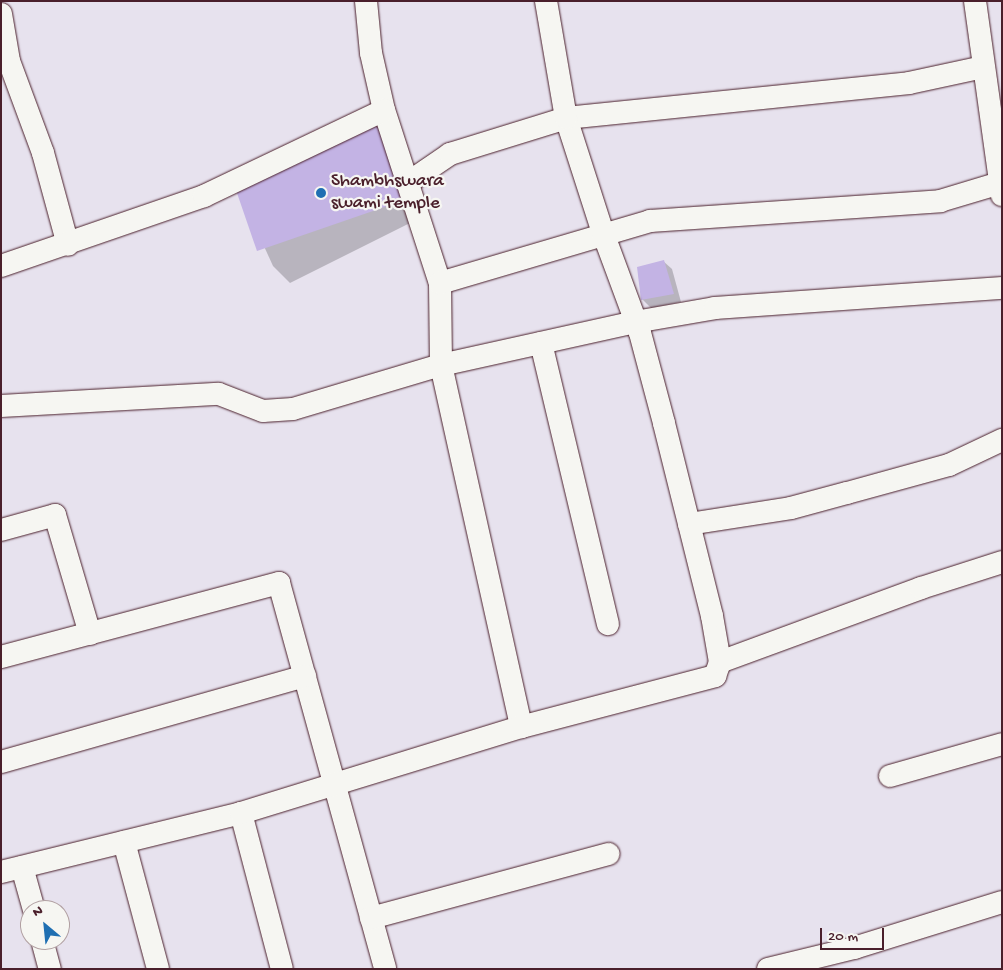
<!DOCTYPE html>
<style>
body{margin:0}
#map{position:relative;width:1003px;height:970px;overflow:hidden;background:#e7e2ee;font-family:"Gochi Hand",sans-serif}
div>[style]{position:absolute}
.shadow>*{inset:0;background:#0003}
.building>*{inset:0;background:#c3b3e4;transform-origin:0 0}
.roads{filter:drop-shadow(0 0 1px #4a1f2b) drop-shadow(0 0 1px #4a1f2b)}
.minor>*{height:22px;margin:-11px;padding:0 11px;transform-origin:11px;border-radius:11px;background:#f6f6f2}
.dots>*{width:14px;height:14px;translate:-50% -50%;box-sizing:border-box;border:2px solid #f6f6f2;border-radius:50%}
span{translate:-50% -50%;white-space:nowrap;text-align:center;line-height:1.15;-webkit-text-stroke:4.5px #f6f6f2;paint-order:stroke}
.poi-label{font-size:19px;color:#4a1f2b}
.left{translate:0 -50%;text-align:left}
.frame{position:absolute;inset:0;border:2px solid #4a1f2b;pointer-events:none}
.north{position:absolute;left:20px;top:900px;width:50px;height:50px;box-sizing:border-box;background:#f6f6f2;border:1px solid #b1a0a2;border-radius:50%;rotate:332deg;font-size:14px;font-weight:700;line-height:20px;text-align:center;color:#4a1f2b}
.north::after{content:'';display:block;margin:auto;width:18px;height:22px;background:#1f6fb2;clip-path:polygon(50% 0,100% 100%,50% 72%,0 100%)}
.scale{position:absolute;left:820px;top:928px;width:64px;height:22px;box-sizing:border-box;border:2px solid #4a1f2b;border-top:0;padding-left:6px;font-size:15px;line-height:18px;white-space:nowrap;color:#4a1f2b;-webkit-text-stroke:4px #f6f6f2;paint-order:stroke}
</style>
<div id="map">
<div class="shadow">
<i style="clip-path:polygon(380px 124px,422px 217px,290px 283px,273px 266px,237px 187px)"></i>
<i style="clip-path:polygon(663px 261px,672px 269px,681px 302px,651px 308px,642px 299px)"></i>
</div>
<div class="building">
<i style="left:380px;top:123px;width:81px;height:158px;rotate:71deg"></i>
<i style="clip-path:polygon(664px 260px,674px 294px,641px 300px,637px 267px)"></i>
</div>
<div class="roads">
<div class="minor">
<i style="left:366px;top:1px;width:52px;rotate:84.5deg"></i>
<i style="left:371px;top:53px;width:58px;rotate:77.2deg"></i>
<i style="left:384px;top:110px;width:182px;rotate:72.1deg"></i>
<i style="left:440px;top:283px;width:82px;rotate:89.3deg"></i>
<i style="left:441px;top:365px;width:371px;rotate:77.5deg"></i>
<i style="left:975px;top:1px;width:196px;rotate:82.1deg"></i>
<i style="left:1px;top:14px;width:48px;rotate:80.3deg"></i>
<i style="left:9px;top:61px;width:98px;rotate:69.7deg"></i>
<i style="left:43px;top:153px;width:95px;rotate:74.8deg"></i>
<i style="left:409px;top:182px;width:50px;rotate:-34.3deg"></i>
<i style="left:450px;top:154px;width:121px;rotate:-17.2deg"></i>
<i style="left:566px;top:118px;width:345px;rotate:-5.8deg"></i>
<i style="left:909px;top:83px;width:76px;rotate:-12.2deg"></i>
<i style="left:1px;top:266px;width:215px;rotate:-19deg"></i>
<i style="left:204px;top:196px;width:199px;rotate:-25.5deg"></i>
<i style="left:440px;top:283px;width:219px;rotate:-16.4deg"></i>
<i style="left:650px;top:221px;width:291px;rotate:-3.9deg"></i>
<i style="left:940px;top:201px;width:63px;rotate:-16.7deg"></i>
<i style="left:541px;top:343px;width:289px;rotate:76.6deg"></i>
<i style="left:1px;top:406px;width:218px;rotate:-3.2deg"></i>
<i style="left:219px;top:394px;width:47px;rotate:21.1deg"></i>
<i style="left:263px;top:411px;width:30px;rotate:-4deg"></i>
<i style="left:293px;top:409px;width:154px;rotate:-16.6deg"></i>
<i style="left:441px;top:365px;width:199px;rotate:-12.5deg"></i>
<i style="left:635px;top:322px;width:81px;rotate:-9.9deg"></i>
<i style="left:715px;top:308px;width:288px;rotate:-4deg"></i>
<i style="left:689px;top:524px;width:103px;rotate:-8.9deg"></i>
<i style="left:791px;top:508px;width:58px;rotate:-15deg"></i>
<i style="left:847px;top:493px;width:106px;rotate:-15.4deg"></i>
<i style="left:949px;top:465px;width:59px;rotate:-25.3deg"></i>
<i style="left:1px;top:530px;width:56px;rotate:-15.5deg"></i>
<i style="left:55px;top:515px;width:124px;rotate:73.6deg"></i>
<i style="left:1px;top:657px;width:288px;rotate:-14.9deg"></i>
<i style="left:279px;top:583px;width:400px;rotate:74.6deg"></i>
<i style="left:720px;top:662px;width:214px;rotate:-20.2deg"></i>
<i style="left:921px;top:588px;width:85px;rotate:-17.8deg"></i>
<i style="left:1px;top:762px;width:316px;rotate:-15.8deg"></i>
<i style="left:890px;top:776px;width:116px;rotate:-15.9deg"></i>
<i style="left:241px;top:813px;width:161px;rotate:75.3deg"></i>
<i style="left:124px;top:842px;width:131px;rotate:75deg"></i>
<i style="left:22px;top:867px;width:45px;rotate:74.4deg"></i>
<i style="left:1px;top:872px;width:247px;rotate:-13.8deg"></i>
<i style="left:241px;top:813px;width:293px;rotate:-17.1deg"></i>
<i style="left:521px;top:727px;width:201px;rotate:-14.7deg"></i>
<i style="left:715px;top:676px;width:15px;rotate:-70deg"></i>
<i style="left:720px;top:662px;width:47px;rotate:-99.9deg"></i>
<i style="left:712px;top:616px;width:199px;rotate:-104deg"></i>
<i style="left:664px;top:423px;width:93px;rotate:-104.9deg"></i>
<i style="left:640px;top:333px;width:107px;rotate:-110.3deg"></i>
<i style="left:603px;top:233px;width:121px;rotate:-107.8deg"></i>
<i style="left:566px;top:118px;width:119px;rotate:-99.7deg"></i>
<i style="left:371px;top:918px;width:246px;rotate:-15.1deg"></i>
<i style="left:42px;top:940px;width:30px;rotate:75deg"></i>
<i style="left:768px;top:969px;width:89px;rotate:-13.7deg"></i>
<i style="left:854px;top:948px;width:155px;rotate:-17.3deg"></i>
</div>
</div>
<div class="dots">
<i style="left:321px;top:193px;background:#1f6fb2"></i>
</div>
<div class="poi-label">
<span class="left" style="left:331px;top:193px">Shambhswara<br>swami temple</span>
</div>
<div class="frame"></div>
<div class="north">N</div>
<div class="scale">20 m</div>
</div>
